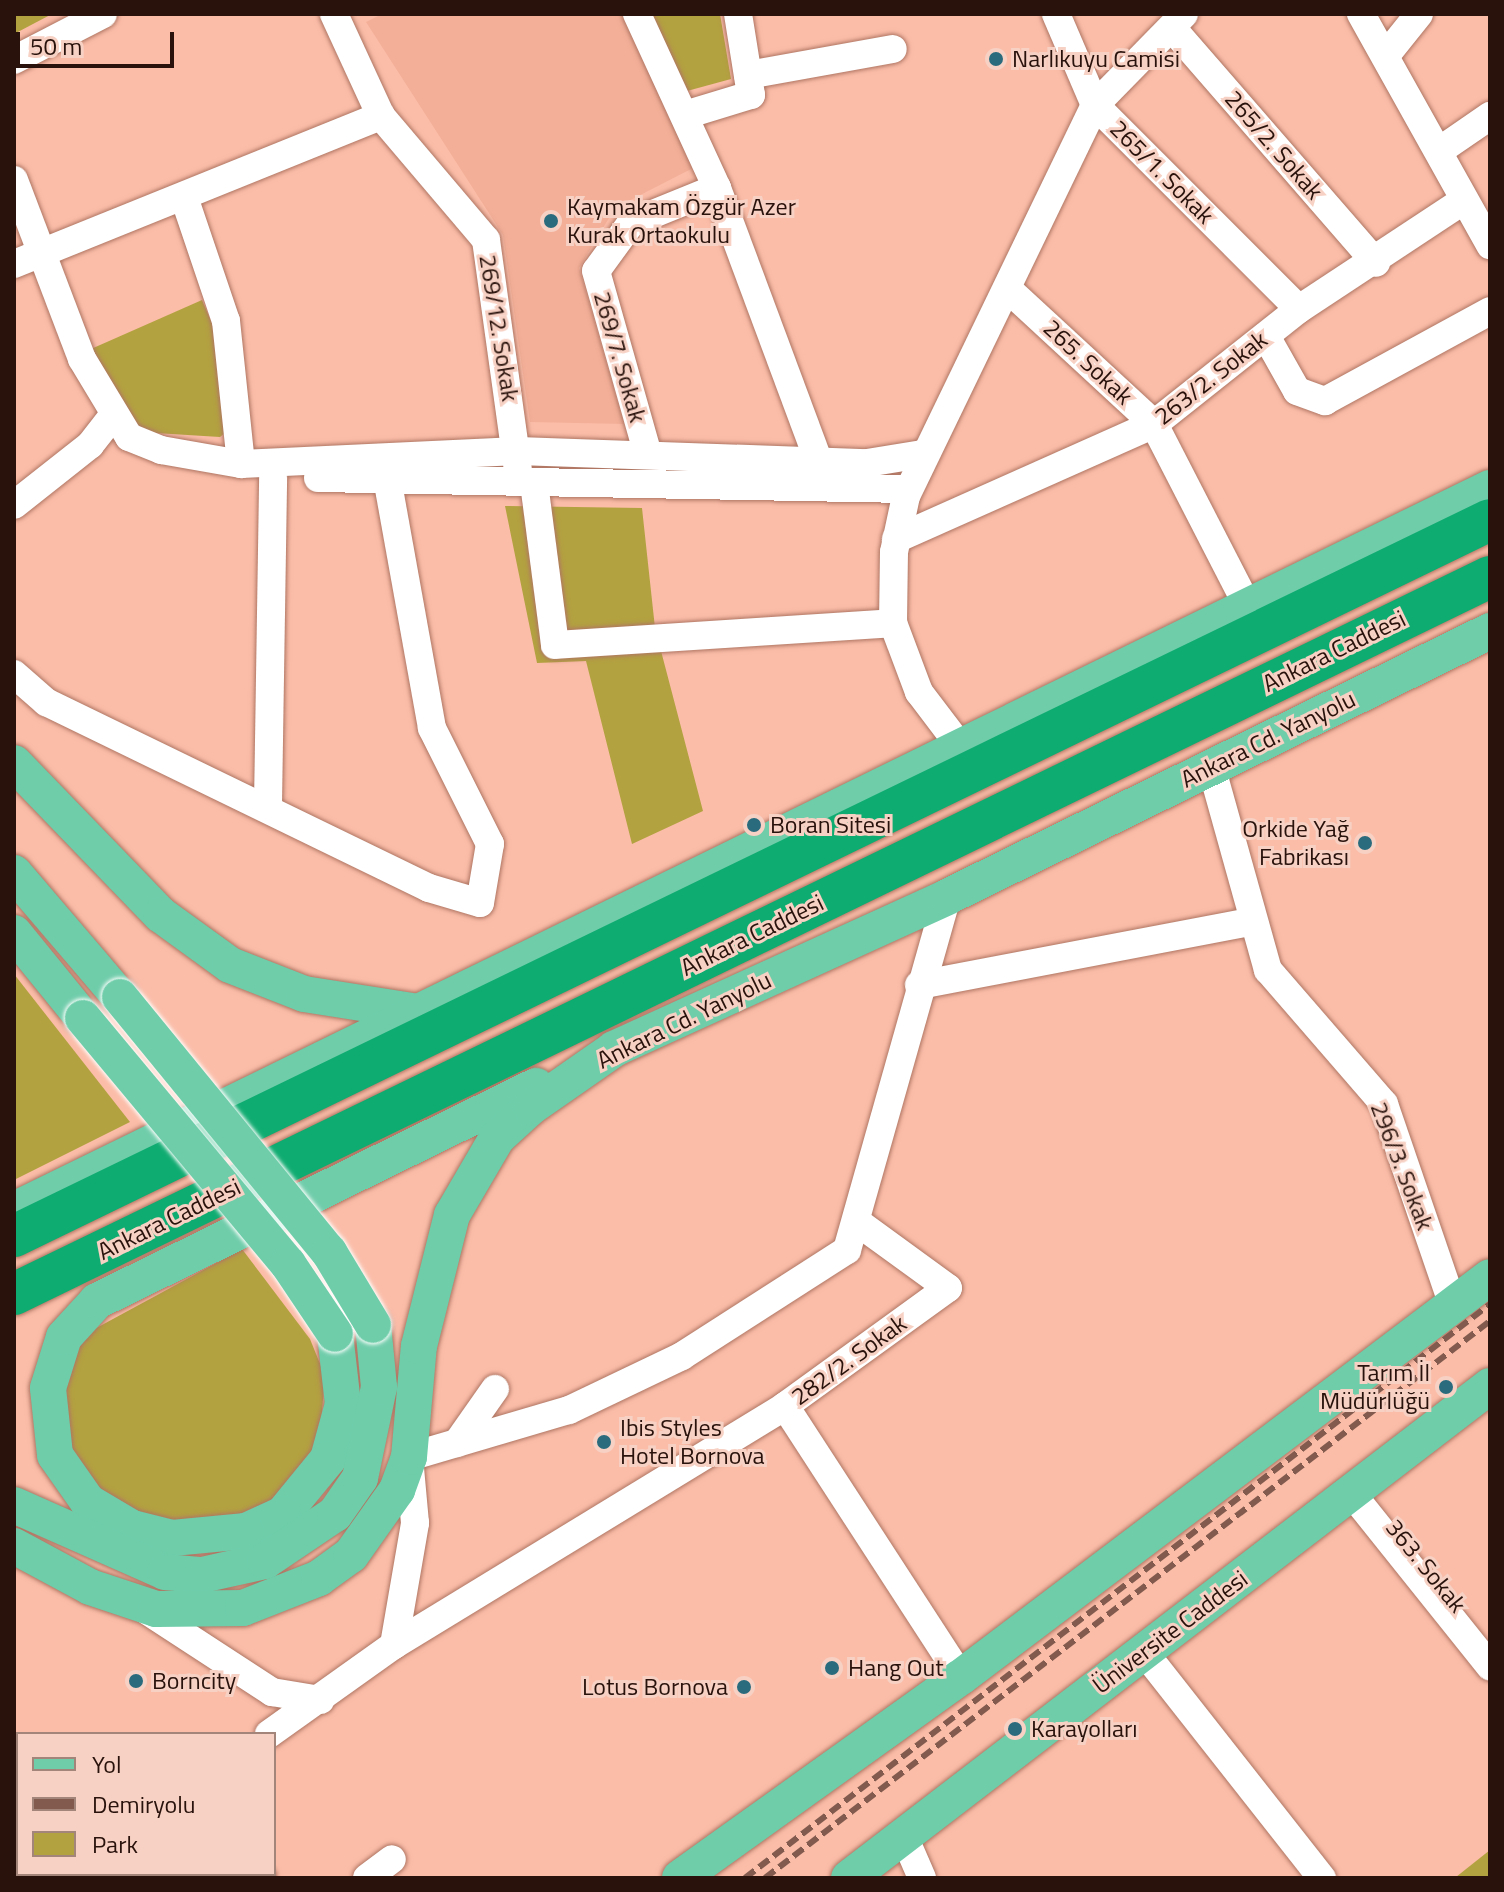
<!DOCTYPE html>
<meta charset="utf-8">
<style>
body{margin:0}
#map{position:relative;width:1504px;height:1892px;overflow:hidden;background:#fbbda8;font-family:"Titillium Web",sans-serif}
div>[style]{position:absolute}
.built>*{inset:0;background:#f3af98}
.green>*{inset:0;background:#b3a240}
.roads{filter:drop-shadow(0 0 2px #af7663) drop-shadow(0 0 2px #af7663)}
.minor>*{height:28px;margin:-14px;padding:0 14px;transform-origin:14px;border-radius:14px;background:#fff}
.major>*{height:36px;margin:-18px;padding:0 18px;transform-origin:18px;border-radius:18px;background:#6fcdaa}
.highway>*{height:42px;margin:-21px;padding:0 21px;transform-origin:21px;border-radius:21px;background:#0fac71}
.rail>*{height:6px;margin-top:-3px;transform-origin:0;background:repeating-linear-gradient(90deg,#825b4e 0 12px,transparent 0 18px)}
.bridges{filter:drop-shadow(0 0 2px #fff) drop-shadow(0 0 2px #fff)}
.major-bridge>*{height:36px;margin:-18px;padding:0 18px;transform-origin:18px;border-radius:18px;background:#6fcdaa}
.dots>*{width:22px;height:22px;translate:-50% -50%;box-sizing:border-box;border:4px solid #f7d1c4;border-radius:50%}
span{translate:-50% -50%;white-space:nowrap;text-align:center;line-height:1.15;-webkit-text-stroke:6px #f7d1c4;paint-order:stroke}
.poi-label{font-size:24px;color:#28120b}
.left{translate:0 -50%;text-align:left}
.right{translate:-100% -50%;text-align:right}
.street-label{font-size:24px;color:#28120b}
.frame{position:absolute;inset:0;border:16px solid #28120b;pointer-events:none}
.legend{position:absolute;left:16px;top:1732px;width:260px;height:144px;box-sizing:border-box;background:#f7d1c4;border:2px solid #a4857a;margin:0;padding:10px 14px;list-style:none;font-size:24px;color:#28120b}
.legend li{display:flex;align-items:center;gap:16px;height:40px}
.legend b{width:40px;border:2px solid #a4857a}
.scale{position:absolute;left:16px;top:32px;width:158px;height:36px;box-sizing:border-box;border:4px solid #28120b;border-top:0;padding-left:10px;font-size:24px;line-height:28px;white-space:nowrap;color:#28120b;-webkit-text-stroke:6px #f7d1c4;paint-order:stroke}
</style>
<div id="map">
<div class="built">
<i style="clip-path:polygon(382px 14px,621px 14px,693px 168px,615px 208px,579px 268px,624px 424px,530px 422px,503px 235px,366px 22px)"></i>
</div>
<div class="green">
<i style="clip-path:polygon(14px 14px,52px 14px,14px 34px)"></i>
<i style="clip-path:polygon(650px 14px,720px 14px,731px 79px,687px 91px)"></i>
<i style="clip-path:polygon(202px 300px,217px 335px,230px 429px,220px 437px,139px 432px,91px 349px)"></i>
<i style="clip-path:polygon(505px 506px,642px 508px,655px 628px,703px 811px,632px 844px,586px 661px,537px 663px)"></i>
<i style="clip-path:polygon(14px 974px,130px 1122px,14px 1180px)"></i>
<i style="clip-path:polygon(242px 1249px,310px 1339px,325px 1376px,319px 1448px,287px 1498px,253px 1518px,163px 1527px,82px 1480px,60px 1409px,69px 1360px,89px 1332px)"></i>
<i style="clip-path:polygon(1490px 1850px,1490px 1878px,1456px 1878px,1456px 1877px)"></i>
</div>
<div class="roads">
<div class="minor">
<i style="left:334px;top:14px;width:112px;rotate:65.3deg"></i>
<i style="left:381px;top:116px;width:162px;rotate:49.7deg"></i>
<i style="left:486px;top:240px;width:232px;rotate:82.1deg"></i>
<i style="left:637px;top:14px;width:192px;rotate:65.3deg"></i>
<i style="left:717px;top:188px;width:93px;rotate:157.9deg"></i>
<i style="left:631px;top:223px;width:59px;rotate:126.1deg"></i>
<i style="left:596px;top:271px;width:187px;rotate:74.2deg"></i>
<i style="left:1056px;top:14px;width:99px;rotate:66.8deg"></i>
<i style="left:1095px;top:105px;width:288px;rotate:45deg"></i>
<i style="left:1361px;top:14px;width:265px;rotate:60.8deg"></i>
<i style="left:1172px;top:28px;width:311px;rotate:49deg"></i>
<i style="left:1387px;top:54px;width:51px;rotate:-51.3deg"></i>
<i style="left:14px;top:60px;width:100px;rotate:-27.3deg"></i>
<i style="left:748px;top:75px;width:147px;rotate:-10.2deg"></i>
<i style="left:685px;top:115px;width:69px;rotate:-16.9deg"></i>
<i style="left:751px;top:95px;width:82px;rotate:-99.1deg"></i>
<i style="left:1439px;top:151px;width:62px;rotate:-34.5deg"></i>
<i style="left:14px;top:180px;width:191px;rotate:69.2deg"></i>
<i style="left:82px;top:359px;width:91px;rotate:58.9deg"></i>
<i style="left:129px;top:437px;width:35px;rotate:22deg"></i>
<i style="left:161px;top:450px;width:81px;rotate:9.9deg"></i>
<i style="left:241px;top:464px;width:277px;rotate:-2.7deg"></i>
<i style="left:518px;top:451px;width:349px;rotate:2deg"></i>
<i style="left:867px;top:463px;width:56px;rotate:-9.3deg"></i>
<i style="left:717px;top:188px;width:290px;rotate:69.6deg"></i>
<i style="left:185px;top:200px;width:128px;rotate:71.3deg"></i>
<i style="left:226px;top:321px;width:144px;rotate:84deg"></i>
<i style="left:14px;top:264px;width:396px;rotate:-22deg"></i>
<i style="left:1009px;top:290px;width:197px;rotate:42.7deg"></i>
<i style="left:1154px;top:424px;width:208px;rotate:62.8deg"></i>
<i style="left:1266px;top:336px;width:63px;rotate:60.6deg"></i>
<i style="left:1297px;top:391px;width:30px;rotate:20deg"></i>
<i style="left:1325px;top:401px;width:188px;rotate:-28.6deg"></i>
<i style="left:318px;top:478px;width:590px;rotate:1.07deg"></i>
<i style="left:534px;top:483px;width:163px;rotate:82.6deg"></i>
<i style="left:555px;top:645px;width:339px;rotate:-3.7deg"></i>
<i style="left:14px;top:505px;width:97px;rotate:-38.3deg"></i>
<i style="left:90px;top:445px;width:37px;rotate:-52deg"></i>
<i style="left:896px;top:539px;width:282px;rotate:-24deg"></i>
<i style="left:1154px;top:424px;width:185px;rotate:-38.4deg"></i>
<i style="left:1299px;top:309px;width:196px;rotate:-33.4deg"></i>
<i style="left:14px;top:674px;width:43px;rotate:41.2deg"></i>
<i style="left:46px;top:702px;width:426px;rotate:25.9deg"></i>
<i style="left:429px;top:888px;width:53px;rotate:16.4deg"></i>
<i style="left:480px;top:903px;width:60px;rotate:-80.4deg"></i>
<i style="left:490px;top:844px;width:130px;rotate:-116.6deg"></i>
<i style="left:432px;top:728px;width:254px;rotate:-100.2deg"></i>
<i style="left:963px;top:750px;width:73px;rotate:-127.2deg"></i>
<i style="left:919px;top:692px;width:74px;rotate:-110.6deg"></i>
<i style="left:893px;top:623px;width:71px;rotate:-89.2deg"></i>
<i style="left:894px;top:552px;width:57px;rotate:-77.9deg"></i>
<i style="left:906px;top:496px;width:434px;rotate:-64.2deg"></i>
<i style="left:1095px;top:105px;width:127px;rotate:-45.6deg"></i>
<i style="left:1211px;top:766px;width:212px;rotate:74.4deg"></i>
<i style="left:1268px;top:970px;width:177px;rotate:49.1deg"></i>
<i style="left:1384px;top:1104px;width:213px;rotate:71.1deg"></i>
<i style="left:268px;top:804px;width:326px;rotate:-89.1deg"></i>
<i style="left:919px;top:985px;width:340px;rotate:-10.8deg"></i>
<i style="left:785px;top:1406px;width:323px;rotate:57deg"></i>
<i style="left:457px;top:1443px;width:66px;rotate:-54.9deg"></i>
<i style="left:1352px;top:1494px;width:221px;rotate:51.3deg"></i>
<i style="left:140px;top:1606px;width:158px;rotate:33.1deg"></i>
<i style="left:272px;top:1692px;width:49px;rotate:9.5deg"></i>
<i style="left:394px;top:1645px;width:124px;rotate:-80.2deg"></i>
<i style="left:415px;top:1523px;width:66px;rotate:-95.2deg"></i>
<i style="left:409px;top:1457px;width:167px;rotate:-16.4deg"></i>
<i style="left:569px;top:1410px;width:125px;rotate:-25.5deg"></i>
<i style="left:682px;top:1356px;width:196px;rotate:-32.7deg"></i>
<i style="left:847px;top:1250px;width:367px;rotate:-74.2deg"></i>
<i style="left:1144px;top:1652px;width:288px;rotate:51.8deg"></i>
<i style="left:269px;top:1734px;width:153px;rotate:-35.5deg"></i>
<i style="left:394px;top:1645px;width:458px;rotate:-31.4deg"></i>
<i style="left:785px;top:1406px;width:201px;rotate:-35.9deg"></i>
<i style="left:948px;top:1288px;width:109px;rotate:-144deg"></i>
<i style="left:903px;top:1834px;width:48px;rotate:66.6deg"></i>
<i style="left:259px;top:1874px;width:5px;rotate:53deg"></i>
<i style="left:31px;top:1878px;width:8px;rotate:-30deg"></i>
<i style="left:367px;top:1878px;width:31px;rotate:-37deg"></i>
</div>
<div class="major">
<i style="left:14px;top:763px;width:211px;rotate:46deg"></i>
<i style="left:161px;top:915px;width:85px;rotate:35.9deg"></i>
<i style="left:230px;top:965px;width:79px;rotate:21.4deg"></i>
<i style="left:304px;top:994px;width:116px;rotate:8.9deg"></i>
<i style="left:14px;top:873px;width:163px;rotate:49.5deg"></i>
<i style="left:14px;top:933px;width:109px;rotate:50.9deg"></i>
<i style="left:14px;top:1210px;width:1643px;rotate:-26.07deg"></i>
<i style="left:335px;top:1334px;width:70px;rotate:83.5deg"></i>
<i style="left:343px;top:1404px;width:57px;rotate:105.3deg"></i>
<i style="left:328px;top:1459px;width:71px;rotate:129.3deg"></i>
<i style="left:283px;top:1514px;width:41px;rotate:155.3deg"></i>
<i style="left:246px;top:1531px;width:74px;rotate:174.6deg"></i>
<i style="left:172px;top:1538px;width:41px;rotate:-166deg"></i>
<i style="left:132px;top:1528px;width:51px;rotate:-149.4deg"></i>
<i style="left:88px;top:1502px;width:57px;rotate:-125.1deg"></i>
<i style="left:55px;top:1455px;width:67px;rotate:-96deg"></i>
<i style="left:48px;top:1388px;width:53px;rotate:-72.6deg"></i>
<i style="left:64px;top:1337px;width:49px;rotate:-47.5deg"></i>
<i style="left:97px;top:1301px;width:489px;rotate:-26.1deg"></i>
<i style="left:14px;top:1505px;width:165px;rotate:23.9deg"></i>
<i style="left:165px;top:1572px;width:37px;rotate:5deg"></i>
<i style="left:202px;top:1575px;width:65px;rotate:-12.5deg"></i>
<i style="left:265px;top:1561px;width:84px;rotate:-33.9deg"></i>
<i style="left:335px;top:1514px;width:44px;rotate:-55.2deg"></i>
<i style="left:360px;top:1478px;width:93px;rotate:-78.2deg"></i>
<i style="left:379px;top:1387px;width:62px;rotate:-95.5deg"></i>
<i style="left:14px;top:1546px;width:86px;rotate:28.3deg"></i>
<i style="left:90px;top:1587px;width:70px;rotate:18.4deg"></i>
<i style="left:156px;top:1609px;width:87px;rotate:-0.7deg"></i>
<i style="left:243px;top:1608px;width:82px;rotate:-21.5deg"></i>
<i style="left:319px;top:1578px;width:39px;rotate:-36deg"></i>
<i style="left:351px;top:1555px;width:80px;rotate:-54.7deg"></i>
<i style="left:397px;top:1490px;width:35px;rotate:-70deg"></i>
<i style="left:409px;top:1457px;width:111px;rotate:-84.9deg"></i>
<i style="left:419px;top:1346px;width:135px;rotate:-75.9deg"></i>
<i style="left:452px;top:1215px;width:89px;rotate:-59.7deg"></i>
<i style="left:497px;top:1138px;width:46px;rotate:-42.4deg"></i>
<i style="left:531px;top:1107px;width:101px;rotate:-34.9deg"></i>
<i style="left:614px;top:1049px;width:366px;rotate:-24.5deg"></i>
<i style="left:947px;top:897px;width:605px;rotate:-26.1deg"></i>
<i style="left:680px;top:1878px;width:345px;rotate:-35.6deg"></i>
<i style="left:961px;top:1677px;width:663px;rotate:-37.09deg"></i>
<i style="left:849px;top:1878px;width:808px;rotate:-37.51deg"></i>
</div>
<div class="highway">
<i style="left:14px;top:1236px;width:1640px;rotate:-25.88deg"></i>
<i style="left:14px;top:1294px;width:1641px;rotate:-25.91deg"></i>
</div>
</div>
<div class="rail">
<i style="left:745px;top:1878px;width:940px;rotate:-37.61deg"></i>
<i style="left:765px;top:1878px;width:914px;rotate:-37.53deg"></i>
</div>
<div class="bridges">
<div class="major-bridge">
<i style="left:120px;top:997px;width:330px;rotate:50.7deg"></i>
<i style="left:329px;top:1252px;width:85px;rotate:58.9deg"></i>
<i style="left:83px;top:1018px;width:320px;rotate:50.2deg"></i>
<i style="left:288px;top:1264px;width:84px;rotate:56.1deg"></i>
</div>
</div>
<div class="dots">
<i style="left:996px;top:59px;background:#2a6c7e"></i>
<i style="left:551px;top:221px;background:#2a6c7e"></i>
<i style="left:754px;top:825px;background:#2a6c7e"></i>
<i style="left:1365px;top:843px;background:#2a6c7e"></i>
<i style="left:1446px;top:1387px;background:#2a6c7e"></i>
<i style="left:604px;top:1442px;background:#2a6c7e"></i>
<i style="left:832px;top:1668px;background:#2a6c7e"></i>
<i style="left:136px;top:1681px;background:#2a6c7e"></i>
<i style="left:744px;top:1687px;background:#2a6c7e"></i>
<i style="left:1015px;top:1729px;background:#2a6c7e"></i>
</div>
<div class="poi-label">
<span class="left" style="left:1012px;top:59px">Narlıkuyu Camisi</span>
<span class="left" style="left:567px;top:221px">Kaymakam Özgür Azer<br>Kurak Ortaokulu</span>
<span class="left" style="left:770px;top:825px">Boran Sitesi</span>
<span class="right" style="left:1349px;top:843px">Orkide Yağ<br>Fabrikası</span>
<span class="right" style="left:1430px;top:1387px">Tarım İl<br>Müdürlüğü</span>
<span class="left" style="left:620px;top:1442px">Ibis Styles<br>Hotel Bornova</span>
<span class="left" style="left:848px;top:1668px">Hang Out</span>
<span class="left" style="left:152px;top:1681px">Borncity</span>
<span class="right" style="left:728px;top:1687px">Lotus Bornova</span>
<span class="left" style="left:1031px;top:1729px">Karayolları</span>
</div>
<div class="street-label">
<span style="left:1274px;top:145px;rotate:49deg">265/2. Sokak</span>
<span style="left:1162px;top:172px;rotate:45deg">265/1. Sokak</span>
<span style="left:499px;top:328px;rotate:81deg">269/12. Sokak</span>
<span style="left:620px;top:357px;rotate:74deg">269/7. Sokak</span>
<span style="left:1088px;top:362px;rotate:43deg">265. Sokak</span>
<span style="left:1211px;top:378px;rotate:-38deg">263/2. Sokak</span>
<span style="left:1334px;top:651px;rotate:-26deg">Ankara Caddesi</span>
<span style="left:1268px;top:739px;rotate:-26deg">Ankara Cd. Yanyolu</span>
<span style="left:752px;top:935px;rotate:-26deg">Ankara Caddesi</span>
<span style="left:684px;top:1020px;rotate:-26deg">Ankara Cd. Yanyolu</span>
<span style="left:1402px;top:1166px;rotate:69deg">296/3. Sokak</span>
<span style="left:169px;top:1219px;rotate:-26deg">Ankara Caddesi</span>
<span style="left:849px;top:1360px;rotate:-36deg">282/2. Sokak</span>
<span style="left:1426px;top:1566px;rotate:51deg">363. Sokak</span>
<span style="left:1170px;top:1632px;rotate:-37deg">Üniversite Caddesi</span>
</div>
<div class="frame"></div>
<ul class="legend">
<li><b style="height:10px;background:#6fcdaa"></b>Yol</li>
<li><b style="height:10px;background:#825b4e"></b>Demiryolu</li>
<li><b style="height:22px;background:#b3a240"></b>Park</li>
</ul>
<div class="scale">50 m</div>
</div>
